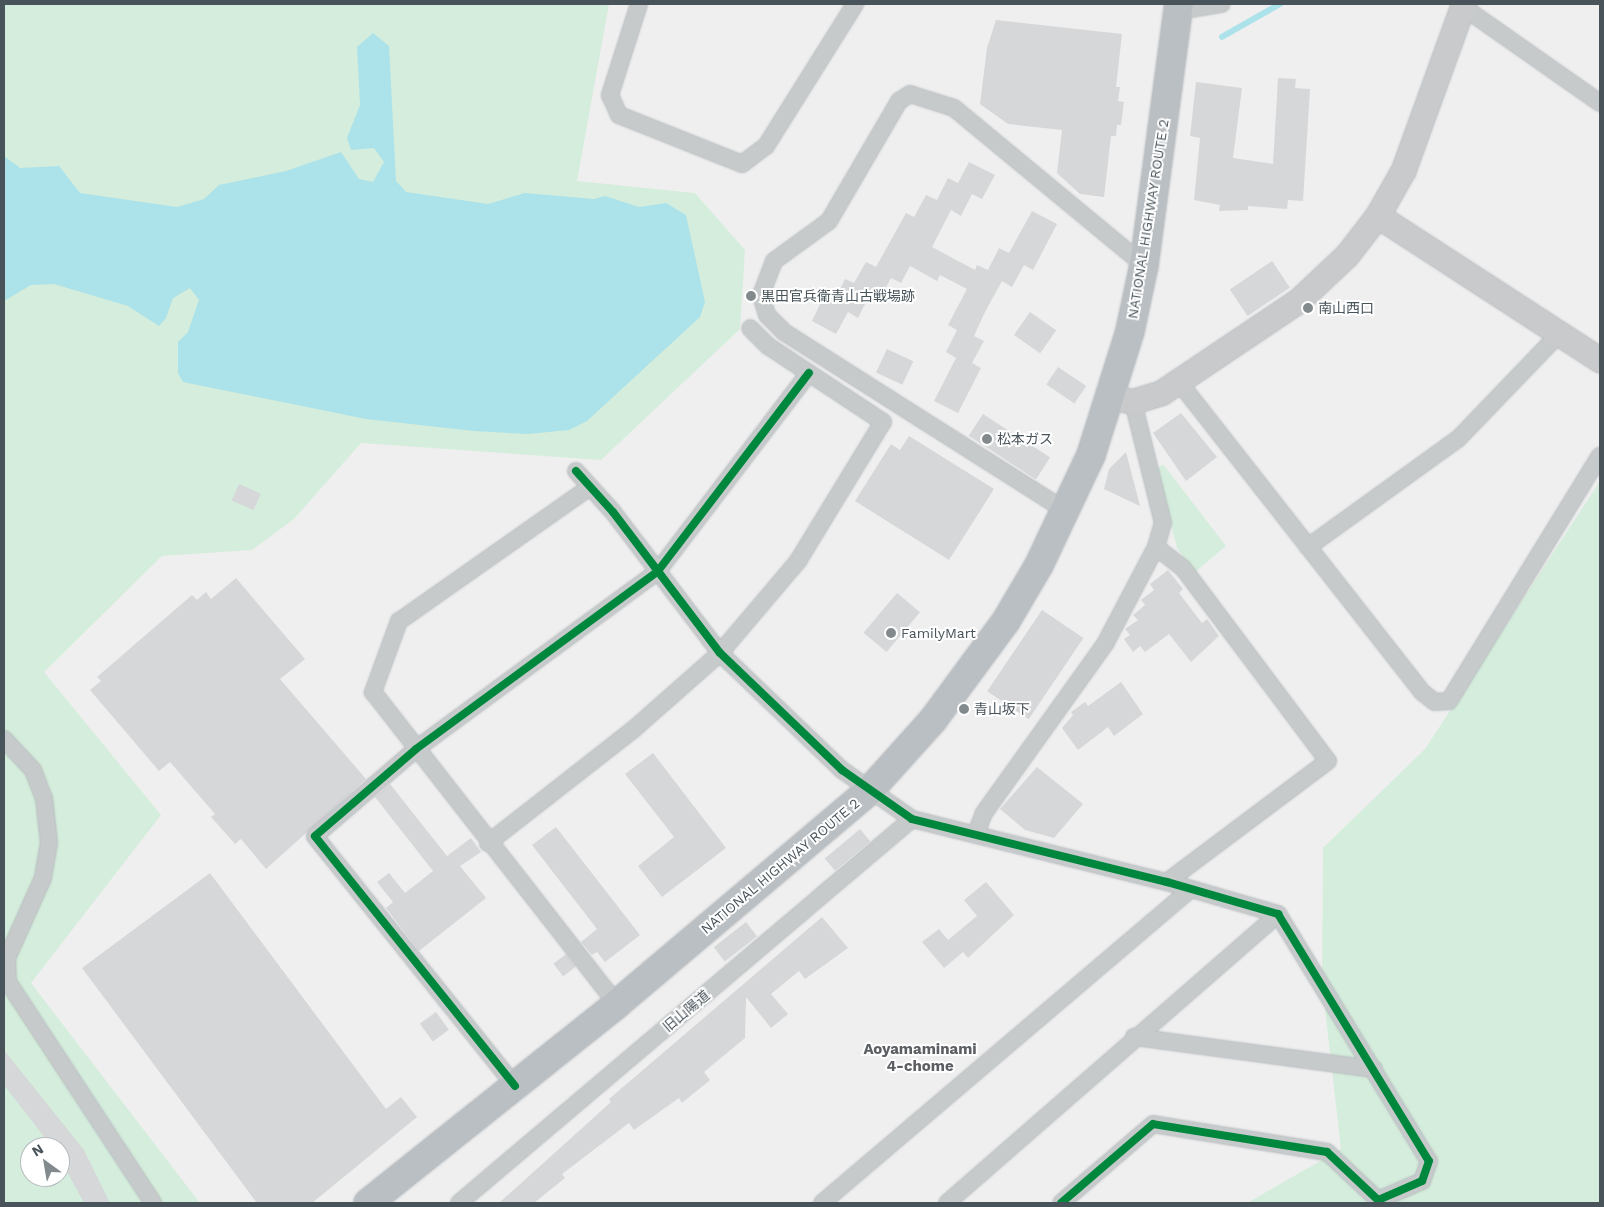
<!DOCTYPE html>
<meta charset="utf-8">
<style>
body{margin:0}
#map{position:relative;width:1604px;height:1207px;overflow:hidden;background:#f0efef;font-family:"Work Sans","Noto Sans JP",sans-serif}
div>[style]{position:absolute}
.green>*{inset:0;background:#d5eddc}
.water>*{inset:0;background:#ace2e9}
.stream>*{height:5.5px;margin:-2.75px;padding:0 2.75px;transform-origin:2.75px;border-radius:2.75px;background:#ace2e9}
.building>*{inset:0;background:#d6d7d8;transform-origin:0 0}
.roads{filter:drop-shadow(0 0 1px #b5babe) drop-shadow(0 0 1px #b5babe)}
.street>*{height:16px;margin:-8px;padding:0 8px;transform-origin:8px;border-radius:8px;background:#c7cacb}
.secondary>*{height:24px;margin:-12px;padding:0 12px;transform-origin:12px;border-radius:12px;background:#c8cacc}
.highway>*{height:28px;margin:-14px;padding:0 14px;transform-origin:14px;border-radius:14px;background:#babfc3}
.cycleway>*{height:8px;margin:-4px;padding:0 4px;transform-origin:4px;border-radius:4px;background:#00873e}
.dots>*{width:14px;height:14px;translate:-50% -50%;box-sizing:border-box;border:2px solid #fff;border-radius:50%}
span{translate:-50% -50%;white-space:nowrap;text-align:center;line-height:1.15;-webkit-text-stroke:4px #fff;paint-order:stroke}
.street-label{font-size:14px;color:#48535a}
.poi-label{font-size:14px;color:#48535a}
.left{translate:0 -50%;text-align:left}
.neighbourhood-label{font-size:15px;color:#5b5f63;font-weight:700}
.frame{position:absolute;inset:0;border:5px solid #48535a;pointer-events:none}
.north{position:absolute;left:20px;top:1137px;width:50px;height:50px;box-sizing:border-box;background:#fff;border:1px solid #b6babd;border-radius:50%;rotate:328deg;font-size:14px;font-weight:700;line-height:20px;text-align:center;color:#48535a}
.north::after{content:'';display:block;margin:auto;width:18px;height:22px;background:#838a8e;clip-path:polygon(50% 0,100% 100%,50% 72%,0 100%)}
</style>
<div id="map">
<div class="green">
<i style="clip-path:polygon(evenodd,4px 4px,609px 4px,577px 181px,695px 193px,745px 250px,740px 329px,601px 460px,361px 443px,294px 519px,252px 550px,162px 556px,44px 672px,161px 815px,31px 983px,200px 1203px,4px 1203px,4px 4px,30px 1147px,60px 1147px,60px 1177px,30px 1177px,30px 1147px)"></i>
<i style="clip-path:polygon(1163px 464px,1226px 546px,1194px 573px,1177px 548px,1157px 469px)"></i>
<i style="clip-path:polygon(1600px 481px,1600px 1203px,1247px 1203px,1341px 1149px,1322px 983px,1323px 848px,1425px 749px)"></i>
</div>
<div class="water">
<i style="clip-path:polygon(373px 33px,389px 46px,396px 181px,406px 192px,488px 204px,525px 193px,594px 199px,605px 196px,639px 207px,666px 203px,686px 215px,705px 302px,700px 317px,587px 421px,569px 430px,528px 434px,474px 431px,366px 419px,183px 382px,178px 373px,178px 342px,188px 332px,199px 300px,190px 288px,173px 298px,166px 318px,159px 326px,128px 306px,54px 284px,31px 285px,4px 301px,4px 156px,20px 168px,59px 166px,80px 193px,177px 207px,204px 199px,219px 185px,286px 171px,341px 152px,359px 179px,373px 182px,384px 162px,374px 148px,351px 150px,347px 138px,360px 105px,357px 47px)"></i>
</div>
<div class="stream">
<i style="left:1222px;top:37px;width:67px;rotate:-29.6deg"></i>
</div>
<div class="building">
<i style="clip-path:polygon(996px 20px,1122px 34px,1116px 87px,1120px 87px,1118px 101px,1124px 102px,1121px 125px,1117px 125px,1116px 136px,1111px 136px,1104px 197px,1080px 194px,1057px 173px,1062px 130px,1008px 124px,980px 104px,987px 48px)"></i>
<i style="clip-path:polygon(1278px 78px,1296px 79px,1295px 88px,1310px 89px,1303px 201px,1288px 200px,1287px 209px,1248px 206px,1248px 210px,1219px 211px,1220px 205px,1194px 200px,1200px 138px,1190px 136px,1196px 82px,1242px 88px,1233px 158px,1273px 164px)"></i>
<i style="clip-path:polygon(969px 162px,995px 175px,982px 199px,972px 194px,961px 216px,951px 210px,932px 247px,975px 270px,977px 265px,988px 270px,999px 248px,1009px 253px,1032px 211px,1057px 224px,1033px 270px,1024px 265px,1012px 287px,1002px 281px,984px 314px,974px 336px,984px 341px,972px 363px,981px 368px,958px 413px,934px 401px,956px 358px,946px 352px,957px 330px,948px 325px,967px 289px,940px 275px,937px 281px,910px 266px,901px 283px,891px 278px,879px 301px,869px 296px,858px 318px,848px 312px,836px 334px,812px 321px,823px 298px,833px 303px,845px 279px,854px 283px,866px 262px,876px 267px,906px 213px,914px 217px,926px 195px,937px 200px,948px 178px,958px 183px)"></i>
<i style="left:1272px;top:261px;width:32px;height:51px;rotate:56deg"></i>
<i style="left:1030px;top:312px;width:32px;height:28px;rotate:35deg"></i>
<i style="left:887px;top:349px;width:29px;height:26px;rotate:25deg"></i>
<i style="left:1058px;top:367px;width:34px;height:21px;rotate:34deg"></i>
<i style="clip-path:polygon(1181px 413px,1217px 457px,1186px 481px,1153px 433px)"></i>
<i style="left:983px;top:414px;width:80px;height:26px;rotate:33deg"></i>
<i style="clip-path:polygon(909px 436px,994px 489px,949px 560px,855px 501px,891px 444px,900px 450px)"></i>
<i style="clip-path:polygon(1126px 452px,1140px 506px,1104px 489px,1109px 469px)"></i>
<i style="left:239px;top:484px;width:24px;height:18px;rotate:24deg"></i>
<i style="clip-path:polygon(1168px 570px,1183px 589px,1179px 593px,1202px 623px,1207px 619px,1219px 636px,1191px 662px,1169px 634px,1145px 652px,1140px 646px,1133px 652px,1124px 639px,1130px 635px,1125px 629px,1138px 620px,1133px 615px,1145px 605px,1141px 600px,1154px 590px,1150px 584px)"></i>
<i style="clip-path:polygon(236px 578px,305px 659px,280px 679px,366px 779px,266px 869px,241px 839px,235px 844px,211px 817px,215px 814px,170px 762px,159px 771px,90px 690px,101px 681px,97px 677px,192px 595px,197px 600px,206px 592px,211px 599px)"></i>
<i style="left:897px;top:593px;width:30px;height:52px;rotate:40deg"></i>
<i style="left:1042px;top:610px;width:50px;height:98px;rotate:34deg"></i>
<i style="clip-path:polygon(1121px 682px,1143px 714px,1114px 736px,1108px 727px,1078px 750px,1062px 728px,1073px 715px,1071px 712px,1085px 702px,1088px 706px)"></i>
<i style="clip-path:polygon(653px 753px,726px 848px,662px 897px,638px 866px,674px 837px,625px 774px)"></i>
<i style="clip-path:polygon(1037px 767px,1083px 804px,1054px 838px,1025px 830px,1000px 809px)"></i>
<i style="clip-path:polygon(390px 784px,447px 856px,471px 838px,481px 852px,460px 866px,486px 898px,419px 951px,386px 908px,393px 902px,377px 882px,389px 873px,405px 893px,433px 871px,375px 797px)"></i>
<i style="clip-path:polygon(556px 827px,640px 935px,605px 962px,597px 952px,592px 955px,581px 942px,597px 929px,532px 845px)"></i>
<i style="left:860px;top:829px;width:16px;height:46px;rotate:50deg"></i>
<i style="clip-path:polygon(210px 873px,386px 1109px,401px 1097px,417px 1117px,312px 1203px,257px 1203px,82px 968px)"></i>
<i style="clip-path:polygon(986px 882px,1014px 915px,968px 958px,963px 952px,944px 968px,922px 942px,939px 929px,948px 940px,977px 916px,964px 900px)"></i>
<i style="clip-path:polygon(822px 917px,848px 948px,805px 979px,799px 971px,771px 994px,788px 1014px,771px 1028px,746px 997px,745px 1038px,704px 1072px,710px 1080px,682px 1103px,679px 1098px,634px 1130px,629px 1123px,562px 1174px,565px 1178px,534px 1203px,499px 1203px,611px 1102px,609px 1099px)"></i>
<i style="left:746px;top:922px;width:18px;height:41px;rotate:52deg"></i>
<i style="left:566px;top:954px;width:16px;height:16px;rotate:52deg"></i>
<i style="left:436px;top:1012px;width:22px;height:20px;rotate:54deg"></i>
<i style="clip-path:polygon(4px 1050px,84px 1150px,110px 1203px,84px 1203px,60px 1159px,60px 1147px,52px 1147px,4px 1085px)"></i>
</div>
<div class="roads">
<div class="street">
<i style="left:639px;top:4px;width:96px;rotate:107.7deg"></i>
<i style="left:610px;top:95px;width:22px;rotate:66deg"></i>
<i style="left:619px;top:115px;width:132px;rotate:21.7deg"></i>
<i style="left:742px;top:164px;width:30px;rotate:-37deg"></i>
<i style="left:766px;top:146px;width:168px;rotate:-57.9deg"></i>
<i style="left:1463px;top:7px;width:167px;rotate:35deg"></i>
<i style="left:1178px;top:11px;width:44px;rotate:-9.2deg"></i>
<i style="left:1179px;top:382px;width:394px;rotate:51.9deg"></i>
<i style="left:1422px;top:692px;width:16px;rotate:38deg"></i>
<i style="left:1435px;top:702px;width:14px;rotate:-4deg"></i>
<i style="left:1449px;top:701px;width:288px;rotate:-58.4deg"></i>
<i style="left:576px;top:471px;width:55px;rotate:47.9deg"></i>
<i style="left:613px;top:512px;width:177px;rotate:52.8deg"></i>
<i style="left:720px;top:653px;width:169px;rotate:43.8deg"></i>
<i style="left:842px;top:770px;width:85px;rotate:35deg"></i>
<i style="left:912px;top:819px;width:263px;rotate:13.9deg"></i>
<i style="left:1167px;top:882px;width:116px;rotate:16.1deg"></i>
<i style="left:1278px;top:914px;width:289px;rotate:58.6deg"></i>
<i style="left:1429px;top:1161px;width:21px;rotate:109deg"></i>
<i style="left:1422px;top:1181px;width:48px;rotate:156.6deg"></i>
<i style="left:1378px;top:1200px;width:70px;rotate:-136.7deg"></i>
<i style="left:1327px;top:1152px;width:176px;rotate:-170.9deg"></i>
<i style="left:1153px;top:1124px;width:121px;rotate:139.3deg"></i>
<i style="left:590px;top:487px;width:233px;rotate:144.9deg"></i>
<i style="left:399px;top:621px;width:76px;rotate:110.1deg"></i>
<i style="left:373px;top:692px;width:396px;rotate:52deg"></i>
<i style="left:1066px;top:511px;width:334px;rotate:-147.6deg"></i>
<i style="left:784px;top:332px;width:24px;rotate:-135deg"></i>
<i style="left:767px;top:315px;width:21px;rotate:-107deg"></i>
<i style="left:761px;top:295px;width:36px;rotate:-69deg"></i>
<i style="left:774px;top:261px;width:68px;rotate:-36deg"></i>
<i style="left:829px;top:221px;width:139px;rotate:-59.7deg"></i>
<i style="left:899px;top:101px;width:13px;rotate:-32deg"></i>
<i style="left:910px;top:94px;width:46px;rotate:17.7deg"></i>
<i style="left:954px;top:108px;width:246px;rotate:39.6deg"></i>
<i style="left:1156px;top:547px;width:34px;rotate:38deg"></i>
<i style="left:1183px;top:568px;width:241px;rotate:53.1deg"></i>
<i style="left:1328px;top:761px;width:201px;rotate:143.1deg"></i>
<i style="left:1308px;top:547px;width:185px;rotate:-35.8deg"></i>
<i style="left:1458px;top:439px;width:146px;rotate:-46.1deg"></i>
<i style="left:4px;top:739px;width:42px;rotate:46.9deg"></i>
<i style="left:33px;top:770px;width:30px;rotate:69deg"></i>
<i style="left:44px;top:798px;width:45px;rotate:83.7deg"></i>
<i style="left:49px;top:843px;width:36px;rotate:100deg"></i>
<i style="left:43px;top:878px;width:88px;rotate:114.2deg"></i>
<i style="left:7px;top:958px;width:24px;rotate:88deg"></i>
<i style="left:8px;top:982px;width:264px;rotate:56.7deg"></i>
<i style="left:976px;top:833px;width:22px;rotate:-68deg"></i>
<i style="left:984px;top:813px;width:208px;rotate:-54.4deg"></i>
<i style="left:1105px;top:644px;width:110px;rotate:-62.3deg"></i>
<i style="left:1156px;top:547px;width:25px;rotate:-74deg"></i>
<i style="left:1163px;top:523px;width:125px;rotate:-103.9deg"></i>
<i style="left:488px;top:843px;width:187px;rotate:-38deg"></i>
<i style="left:635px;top:728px;width:113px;rotate:-41.4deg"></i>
<i style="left:720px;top:653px;width:121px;rotate:-49.7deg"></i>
<i style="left:798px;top:561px;width:163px;rotate:-58.6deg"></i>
<i style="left:883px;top:422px;width:138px;rotate:-146.5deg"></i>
<i style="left:768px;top:346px;width:25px;rotate:-135deg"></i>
<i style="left:1134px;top:1037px;width:242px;rotate:7.6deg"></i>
<i style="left:515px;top:1086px;width:320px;rotate:-128.7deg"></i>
<i style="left:315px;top:836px;width:133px;rotate:-40.7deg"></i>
<i style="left:416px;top:749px;width:300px;rotate:-36.3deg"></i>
<i style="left:658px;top:571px;width:249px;rotate:-52.7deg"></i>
<i style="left:459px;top:1203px;width:594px;rotate:-40.29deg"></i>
<i style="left:822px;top:1203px;width:481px;rotate:-40.4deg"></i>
<i style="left:947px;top:1203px;width:439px;rotate:-41.1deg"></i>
</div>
<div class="secondary">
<i style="left:1378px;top:216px;width:265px;rotate:33deg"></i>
<i style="left:1111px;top:397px;width:23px;rotate:13deg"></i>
<i style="left:1133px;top:402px;width:30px;rotate:-17deg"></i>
<i style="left:1162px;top:393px;width:165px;rotate:-33.9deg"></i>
<i style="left:1299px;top:301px;width:66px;rotate:-43.2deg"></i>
<i style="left:1347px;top:256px;width:51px;rotate:-52.2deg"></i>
<i style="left:1378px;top:216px;width:53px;rotate:-60.5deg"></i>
<i style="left:1404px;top:170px;width:177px;rotate:-70.1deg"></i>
</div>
<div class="highway">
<i style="left:368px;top:1203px;width:319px;rotate:-38.6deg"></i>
<i style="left:617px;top:1004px;width:331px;rotate:-40.2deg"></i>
<i style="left:870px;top:790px;width:94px;rotate:-48deg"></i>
<i style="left:933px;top:720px;width:123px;rotate:-53.6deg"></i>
<i style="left:1006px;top:621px;width:65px;rotate:-59.5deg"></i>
<i style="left:1039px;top:565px;width:122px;rotate:-64.7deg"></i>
<i style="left:1091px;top:455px;width:130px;rotate:-72.5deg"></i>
<i style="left:1130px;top:331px;width:67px;rotate:-78deg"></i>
<i style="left:1144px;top:265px;width:263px;rotate:-82.4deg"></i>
</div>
</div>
<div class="cycleway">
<i style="left:576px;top:471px;width:55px;rotate:47.9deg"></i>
<i style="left:613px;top:512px;width:177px;rotate:52.8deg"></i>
<i style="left:720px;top:653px;width:169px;rotate:43.8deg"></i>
<i style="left:842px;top:770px;width:85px;rotate:35deg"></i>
<i style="left:912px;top:819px;width:263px;rotate:13.9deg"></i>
<i style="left:1167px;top:882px;width:116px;rotate:16.1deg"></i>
<i style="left:1278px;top:914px;width:289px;rotate:58.6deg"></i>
<i style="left:1429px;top:1161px;width:21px;rotate:109deg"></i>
<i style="left:1422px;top:1181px;width:48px;rotate:156.6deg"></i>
<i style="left:1378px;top:1200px;width:70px;rotate:-136.7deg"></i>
<i style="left:1327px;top:1152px;width:176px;rotate:-170.9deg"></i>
<i style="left:1153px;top:1124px;width:121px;rotate:139.3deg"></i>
<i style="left:515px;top:1086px;width:320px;rotate:-128.7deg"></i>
<i style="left:315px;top:836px;width:133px;rotate:-40.7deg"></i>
<i style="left:416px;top:749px;width:300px;rotate:-36.3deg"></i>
<i style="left:658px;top:571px;width:249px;rotate:-52.7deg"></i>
</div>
<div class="dots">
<i style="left:751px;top:296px;background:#838a8e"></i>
<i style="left:1308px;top:308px;background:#838a8e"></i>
<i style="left:987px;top:439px;background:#838a8e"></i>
<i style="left:891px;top:633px;background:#838a8e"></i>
<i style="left:964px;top:709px;background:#838a8e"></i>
</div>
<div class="street-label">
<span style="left:1148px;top:219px;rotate:-81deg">NATIONAL HIGHWAY ROUTE 2</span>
<span style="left:780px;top:866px;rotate:-40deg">NATIONAL HIGHWAY ROUTE 2</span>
<span style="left:686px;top:1011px;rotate:-40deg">旧山陽道</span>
</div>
<div class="poi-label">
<span class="left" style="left:761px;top:296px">黒田官兵衛青山古戦場跡</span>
<span class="left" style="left:1318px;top:308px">南山西口</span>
<span class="left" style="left:997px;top:439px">松本ガス</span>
<span class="left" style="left:901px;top:633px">FamilyMart</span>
<span class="left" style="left:974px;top:709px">青山坂下</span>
</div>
<div class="neighbourhood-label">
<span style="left:920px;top:1058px">Aoyamaminami<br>4-chome</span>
</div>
<div class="frame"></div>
<div class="north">N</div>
</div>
